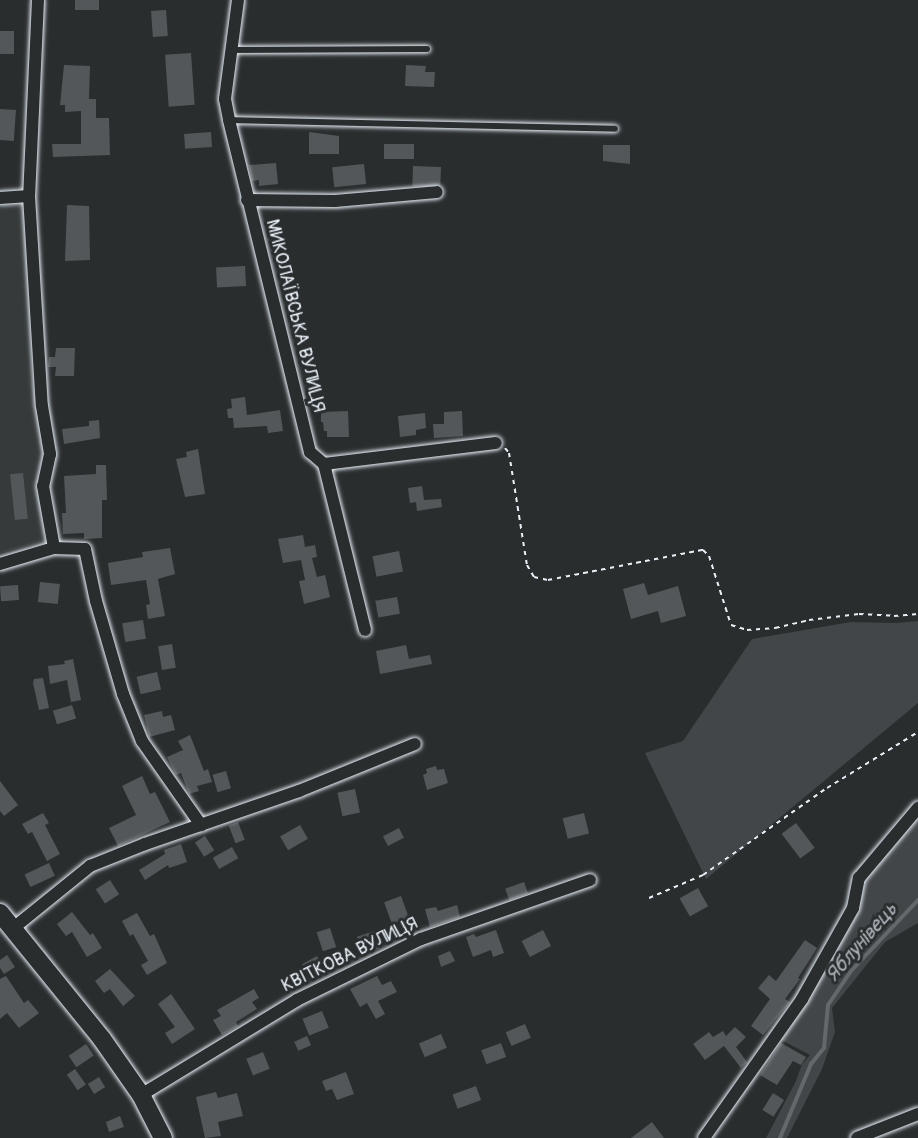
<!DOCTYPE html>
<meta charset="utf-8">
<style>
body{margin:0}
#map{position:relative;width:918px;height:1138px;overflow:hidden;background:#2a2d2e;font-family:Pangolin,sans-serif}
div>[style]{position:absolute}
.built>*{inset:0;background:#363a3b}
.green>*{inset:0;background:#424648}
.stream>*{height:4px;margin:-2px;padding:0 2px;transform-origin:2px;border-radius:2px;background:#63686b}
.building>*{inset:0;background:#535759;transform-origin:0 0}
.path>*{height:2px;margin-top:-1px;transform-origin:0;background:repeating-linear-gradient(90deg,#e8f1f8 0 4.5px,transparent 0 9px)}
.roads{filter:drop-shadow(0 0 2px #e8f1f8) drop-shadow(0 0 2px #e8f1f8)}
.lane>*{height:6px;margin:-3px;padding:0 3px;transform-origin:3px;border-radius:3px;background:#2a2d2e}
.street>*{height:12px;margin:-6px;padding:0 6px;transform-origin:6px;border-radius:6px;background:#2a2d2e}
.secondary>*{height:18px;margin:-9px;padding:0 9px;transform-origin:9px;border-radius:9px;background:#2a2d2e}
span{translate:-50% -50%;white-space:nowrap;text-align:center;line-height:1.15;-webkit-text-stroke:6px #2a2d2e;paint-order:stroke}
.street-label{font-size:18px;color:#e8f1f8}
.water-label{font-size:20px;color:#acb3b9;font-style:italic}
</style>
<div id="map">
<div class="built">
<i style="clip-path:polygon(0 206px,25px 206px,32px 380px,44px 452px,38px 474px,45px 541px,0 553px)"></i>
</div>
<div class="green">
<i style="clip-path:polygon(918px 621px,918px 703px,706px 879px,645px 753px,683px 741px,752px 639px,851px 622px,895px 623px)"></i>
<i style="clip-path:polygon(918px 805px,918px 923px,885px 942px,832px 1008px,835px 1032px,822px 1069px,787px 1138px,766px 1138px,796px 1081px,802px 1064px,810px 1055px,772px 1035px,848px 909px,859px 867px)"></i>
</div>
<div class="stream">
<i style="left:780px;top:1138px;width:80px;rotate:-67.3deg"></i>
<i style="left:811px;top:1064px;width:21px;rotate:-51deg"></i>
<i style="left:824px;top:1048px;width:43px;rotate:-84.7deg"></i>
<i style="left:828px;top:1005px;width:40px;rotate:-56deg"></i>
<i style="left:850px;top:972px;width:99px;rotate:-46.6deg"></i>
</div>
<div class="building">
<i style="left:75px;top:0;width:24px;height:10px"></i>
<i style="left:166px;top:10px;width:26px;height:15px;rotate:86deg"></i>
<i style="left:0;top:31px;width:14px;height:23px"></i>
<i style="left:191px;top:53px;width:52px;height:26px;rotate:86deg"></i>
<i style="clip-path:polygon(64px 65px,90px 66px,89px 99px,96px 99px,96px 118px,109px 118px,110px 155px,53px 157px,52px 144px,81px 144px,81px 111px,65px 112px,65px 105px,60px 105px)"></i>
<i style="clip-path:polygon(406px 65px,426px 66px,425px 72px,435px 72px,434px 87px,405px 86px)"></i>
<i style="left:0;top:109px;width:16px;height:31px;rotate:4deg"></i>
<i style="left:211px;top:132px;width:15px;height:27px;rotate:86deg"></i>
<i style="clip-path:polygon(309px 132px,339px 136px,339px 154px,309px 154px)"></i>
<i style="left:384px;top:144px;width:30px;height:15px"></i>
<i style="clip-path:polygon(603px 145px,630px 145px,630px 164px,603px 161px)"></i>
<i style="clip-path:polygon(276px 163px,278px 184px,259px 186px,259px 180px,252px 181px,249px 165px)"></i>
<i style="left:364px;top:164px;width:20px;height:32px;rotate:84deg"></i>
<i style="left:413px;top:166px;width:28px;height:20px;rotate:2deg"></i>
<i style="clip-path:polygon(67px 205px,89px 206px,90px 260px,65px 261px)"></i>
<i style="left:245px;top:266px;width:20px;height:29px;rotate:87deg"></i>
<i style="clip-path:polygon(56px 348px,75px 348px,74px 376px,55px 376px,56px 367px,48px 367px,49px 357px,55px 357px)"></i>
<i style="clip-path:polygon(245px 397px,247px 415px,280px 410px,283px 431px,268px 433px,267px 426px,234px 428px,233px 418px,228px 418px,227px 409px,232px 408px,231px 399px)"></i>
<i style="clip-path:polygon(348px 411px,349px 437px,327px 437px,327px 431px,324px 431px,323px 422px,321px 422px,321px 412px)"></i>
<i style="clip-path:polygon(462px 411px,463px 436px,434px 438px,433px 424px,444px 424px,444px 412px)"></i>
<i style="clip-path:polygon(425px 413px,426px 428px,416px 430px,416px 435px,400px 437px,398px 416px)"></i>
<i style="clip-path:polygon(99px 420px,100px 438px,64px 444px,62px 429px,89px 426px,89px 421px)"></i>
<i style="clip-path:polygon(198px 449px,205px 494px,185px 497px,176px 459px,187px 457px,186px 452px)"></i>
<i style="clip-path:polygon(96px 465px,106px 465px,107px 500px,102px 500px,102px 538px,84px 539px,84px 533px,63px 534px,62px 513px,66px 513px,64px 476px,96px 474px)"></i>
<i style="left:23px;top:473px;width:46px;height:13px;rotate:84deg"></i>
<i style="clip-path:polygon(422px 486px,424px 500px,441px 499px,442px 507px,417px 511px,416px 502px,410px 503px,408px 488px)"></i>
<i style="clip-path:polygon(303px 535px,305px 547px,315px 545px,317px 557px,312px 558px,317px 577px,325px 575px,330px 597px,304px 604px,299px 581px,305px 580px,301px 560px,283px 563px,278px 539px)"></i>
<i style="clip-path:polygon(170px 548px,175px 574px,158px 579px,165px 616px,148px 619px,146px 605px,150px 604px,146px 580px,111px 585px,108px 563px,143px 557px,142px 552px)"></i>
<i style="left:399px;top:551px;width:21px;height:27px;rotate:79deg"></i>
<i style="left:40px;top:582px;width:20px;height:20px;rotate:6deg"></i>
<i style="clip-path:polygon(644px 583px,648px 595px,678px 586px,686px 616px,661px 623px,658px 611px,631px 619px,623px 589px)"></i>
<i style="left:18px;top:585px;width:15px;height:18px;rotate:86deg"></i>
<i style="left:397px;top:597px;width:17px;height:22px;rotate:80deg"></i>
<i style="left:143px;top:620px;width:19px;height:21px;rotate:81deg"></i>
<i style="left:172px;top:644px;width:24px;height:14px;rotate:81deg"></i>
<i style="clip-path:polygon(406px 645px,409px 659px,430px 655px,432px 664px,380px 674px,376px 651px)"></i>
<i style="clip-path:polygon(73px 659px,81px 700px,71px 702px,67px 680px,50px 684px,48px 666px,65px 664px,64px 661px)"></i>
<i style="left:157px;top:672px;width:18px;height:21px;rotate:77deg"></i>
<i style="clip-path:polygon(43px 678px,49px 708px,39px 710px,33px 683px,34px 679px)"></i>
<i style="left:72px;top:705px;width:14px;height:20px;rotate:73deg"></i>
<i style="clip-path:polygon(162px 711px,163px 717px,171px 715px,175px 730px,149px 737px,144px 715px)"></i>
<i style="clip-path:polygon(190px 735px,204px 771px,208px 769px,212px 782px,197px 786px,199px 791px,189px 794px,181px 773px,176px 775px,167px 757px,183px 750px,178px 741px)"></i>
<i style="clip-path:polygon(436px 766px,437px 770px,444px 769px,448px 783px,427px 790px,423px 775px,427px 773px,426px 769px)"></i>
<i style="left:226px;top:771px;width:18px;height:14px;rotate:74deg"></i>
<i style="clip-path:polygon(142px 776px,150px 794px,155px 792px,170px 822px,118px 846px,109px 828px,136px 815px,122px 786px)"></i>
<i style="clip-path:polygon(0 781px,18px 805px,4px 816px,0 811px)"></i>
<i style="left:355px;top:789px;width:24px;height:18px;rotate:78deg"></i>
<i style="clip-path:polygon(43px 813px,49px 823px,45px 825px,60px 854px,47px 861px,32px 832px,28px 834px,22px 824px)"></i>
<i style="left:584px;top:813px;width:21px;height:22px;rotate:76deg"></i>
<i style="left:238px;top:822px;width:19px;height:10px;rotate:69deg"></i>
<i style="left:796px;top:823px;width:31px;height:18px;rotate:53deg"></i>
<i style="left:300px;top:825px;width:16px;height:23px;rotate:60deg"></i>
<i style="left:399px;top:828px;width:11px;height:18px;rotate:63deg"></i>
<i style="left:205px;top:836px;width:17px;height:12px;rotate:57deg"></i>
<i style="clip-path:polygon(181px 844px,187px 862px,169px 868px,168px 865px,145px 880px,139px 870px,165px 854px,164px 850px)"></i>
<i style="left:232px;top:847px;width:13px;height:22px;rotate:61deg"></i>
<i style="left:49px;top:863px;width:14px;height:27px;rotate:65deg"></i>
<i style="left:110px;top:880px;width:17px;height:17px;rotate:57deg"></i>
<i style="left:524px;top:882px;width:12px;height:20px;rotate:70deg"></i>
<i style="left:698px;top:888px;width:21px;height:21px;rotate:61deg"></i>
<i style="left:401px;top:896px;width:23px;height:18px;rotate:70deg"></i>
<i style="clip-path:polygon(457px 905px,460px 917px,430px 927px,425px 909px,436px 907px,438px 911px)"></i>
<i style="clip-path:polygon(72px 912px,90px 935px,93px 933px,102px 948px,87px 957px,72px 932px,66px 936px,57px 924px)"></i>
<i style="clip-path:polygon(137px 913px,150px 936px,154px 934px,167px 963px,147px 975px,141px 965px,148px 961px,133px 934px,130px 936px,122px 921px)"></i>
<i style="left:330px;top:928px;width:20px;height:14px;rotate:72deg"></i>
<i style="clip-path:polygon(496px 930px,504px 953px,493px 957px,491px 950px,473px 957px,466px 937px,474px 934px,476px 937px)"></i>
<i style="left:543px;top:930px;width:18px;height:24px;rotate:63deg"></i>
<i style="left:374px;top:931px;width:18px;height:18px;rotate:71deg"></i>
<i style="clip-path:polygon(805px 940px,817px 948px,798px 978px,800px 979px,785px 999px,790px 1002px,763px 1035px,751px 1026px,770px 999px,758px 988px,769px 975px,776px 981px)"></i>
<i style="clip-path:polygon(450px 951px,455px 961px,441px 967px,438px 956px)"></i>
<i style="clip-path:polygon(7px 955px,15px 967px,4px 974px,0 968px,0 960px)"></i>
<i style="left:317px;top:956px;width:18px;height:17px;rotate:61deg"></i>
<i style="clip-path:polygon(110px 969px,135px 996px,123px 1006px,110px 989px,104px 993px,95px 981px)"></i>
<i style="clip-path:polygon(6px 976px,24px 1003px,28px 1000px,39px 1013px,19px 1028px,7px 1013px,0 1019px,0 979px)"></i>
<i style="clip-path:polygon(377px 976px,382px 985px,391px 981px,397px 992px,378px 1001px,385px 1014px,376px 1019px,367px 1003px,360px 1007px,350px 989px)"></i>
<i style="clip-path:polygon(254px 989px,259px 998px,252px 1002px,257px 1009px,236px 1022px,238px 1026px,222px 1035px,213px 1020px,221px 1016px,217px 1010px)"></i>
<i style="clip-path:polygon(171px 994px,195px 1029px,172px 1044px,165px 1033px,175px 1027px,158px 1004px)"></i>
<i style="left:322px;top:1011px;width:18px;height:21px;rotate:68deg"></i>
<i style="left:525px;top:1024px;width:15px;height:21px;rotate:67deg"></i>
<i style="clip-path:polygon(735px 1027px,746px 1037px,736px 1047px,747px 1062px,741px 1068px,724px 1046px,705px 1060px,693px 1044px,709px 1032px,713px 1037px,723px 1031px,726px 1036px)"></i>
<i style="left:441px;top:1034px;width:15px;height:24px;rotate:67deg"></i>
<i style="left:307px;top:1036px;width:10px;height:14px;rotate:66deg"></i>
<i style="left:501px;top:1043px;width:15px;height:21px;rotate:70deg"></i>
<i style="clip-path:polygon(781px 1043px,806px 1057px,801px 1065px,793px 1061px,777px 1085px,760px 1075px)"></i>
<i style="left:86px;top:1044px;width:14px;height:21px;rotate:56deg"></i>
<i style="left:263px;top:1052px;width:18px;height:18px;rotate:68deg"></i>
<i style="left:75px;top:1069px;width:19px;height:10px;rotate:55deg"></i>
<i style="clip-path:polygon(346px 1072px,354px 1094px,337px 1100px,332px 1089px,326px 1091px,322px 1081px)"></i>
<i style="left:99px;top:1077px;width:12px;height:13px;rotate:59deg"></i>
<i style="left:476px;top:1086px;width:15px;height:25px;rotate:70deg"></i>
<i style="clip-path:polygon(216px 1092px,218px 1098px,237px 1093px,243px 1116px,218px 1122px,221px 1136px,205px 1138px,196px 1097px)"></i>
<i style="left:773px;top:1093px;width:13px;height:20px;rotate:32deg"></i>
<i style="clip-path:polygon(120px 1116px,124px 1127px,109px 1132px,106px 1122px)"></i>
<i style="clip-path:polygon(652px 1122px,664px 1138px,631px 1138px)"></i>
</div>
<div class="path">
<i style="left:505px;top:448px;width:6px;rotate:51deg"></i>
<i style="left:509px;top:453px;width:113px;rotate:80.9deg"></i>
<i style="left:527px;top:565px;width:14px;rotate:60deg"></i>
<i style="left:534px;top:577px;width:14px;rotate:12deg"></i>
<i style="left:548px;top:580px;width:158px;rotate:-11deg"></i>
<i style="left:703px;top:550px;width:8px;rotate:45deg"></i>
<i style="left:709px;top:556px;width:72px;rotate:72.3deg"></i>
<i style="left:731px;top:625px;width:17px;rotate:17deg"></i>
<i style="left:747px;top:630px;width:28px;rotate:-4deg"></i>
<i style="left:775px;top:628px;width:35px;rotate:-13deg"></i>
<i style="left:809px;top:620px;width:50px;rotate:-6.8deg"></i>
<i style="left:859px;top:614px;width:35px;rotate:3deg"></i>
<i style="left:894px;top:616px;width:24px;rotate:-5deg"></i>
<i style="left:649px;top:898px;width:59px;rotate:-23.1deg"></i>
<i style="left:703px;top:875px;width:151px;rotate:-35.1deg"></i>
<i style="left:827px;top:788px;width:107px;rotate:-31.6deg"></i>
</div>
<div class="roads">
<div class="lane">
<i style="left:232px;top:50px;width:195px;rotate:-0.3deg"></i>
<i style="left:229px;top:120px;width:386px;rotate:1.3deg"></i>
</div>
<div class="street">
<i style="left:38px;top:0;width:196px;rotate:92.6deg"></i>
<i style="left:29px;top:196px;width:210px;rotate:86.5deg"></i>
<i style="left:42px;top:406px;width:49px;rotate:80.5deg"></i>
<i style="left:50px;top:454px;width:33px;rotate:102deg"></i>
<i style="left:43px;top:486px;width:63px;rotate:79.9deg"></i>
<i style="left:238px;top:0;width:100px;rotate:97.5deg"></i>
<i style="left:225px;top:99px;width:21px;rotate:79deg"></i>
<i style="left:229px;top:120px;width:342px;rotate:76.3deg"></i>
<i style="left:310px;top:452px;width:18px;rotate:41deg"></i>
<i style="left:324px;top:464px;width:173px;rotate:-7deg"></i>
<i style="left:0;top:198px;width:29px;rotate:-4deg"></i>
<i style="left:247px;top:200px;width:88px;rotate:0.7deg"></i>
<i style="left:335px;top:201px;width:102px;rotate:-5deg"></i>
<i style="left:324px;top:464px;width:171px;rotate:76.1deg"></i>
<i style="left:0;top:564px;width:56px;rotate:-16.5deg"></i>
<i style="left:54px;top:548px;width:31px;rotate:2deg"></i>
<i style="left:85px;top:549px;width:53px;rotate:78.1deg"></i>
<i style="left:96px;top:601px;width:97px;rotate:73.8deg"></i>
<i style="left:123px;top:694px;width:51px;rotate:68deg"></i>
<i style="left:142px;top:741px;width:103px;rotate:54.9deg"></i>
<i style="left:11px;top:930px;width:102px;rotate:-39deg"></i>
<i style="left:90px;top:866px;width:59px;rotate:-21.8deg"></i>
<i style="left:145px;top:844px;width:163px;rotate:-19deg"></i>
<i style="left:299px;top:791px;width:125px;rotate:-22.1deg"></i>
<i style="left:141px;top:1095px;width:183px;rotate:-31.3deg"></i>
<i style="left:297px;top:1000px;width:138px;rotate:-26.2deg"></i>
<i style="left:421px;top:939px;width:179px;rotate:-19.2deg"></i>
<i style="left:704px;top:1138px;width:170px;rotate:-54.8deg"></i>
<i style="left:802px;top:999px;width:104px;rotate:-60.7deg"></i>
<i style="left:853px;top:908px;width:31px;rotate:-79deg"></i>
<i style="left:859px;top:878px;width:92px;rotate:-49.9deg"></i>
<i style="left:857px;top:1138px;width:66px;rotate:-21.5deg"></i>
</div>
<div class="secondary">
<i style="left:0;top:913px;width:162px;rotate:51deg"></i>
<i style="left:102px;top:1039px;width:68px;rotate:55.1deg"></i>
<i style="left:141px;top:1095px;width:48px;rotate:62.9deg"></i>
</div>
</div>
<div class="street-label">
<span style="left:295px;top:316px;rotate:76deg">МИКОЛАЇВСЬКА ВУЛИЦЯ</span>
<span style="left:350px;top:955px;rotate:-26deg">КВІТКОВА ВУЛИЦЯ</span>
</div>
<div class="water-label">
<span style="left:861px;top:942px;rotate:-49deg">Яблунівець</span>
</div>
</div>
